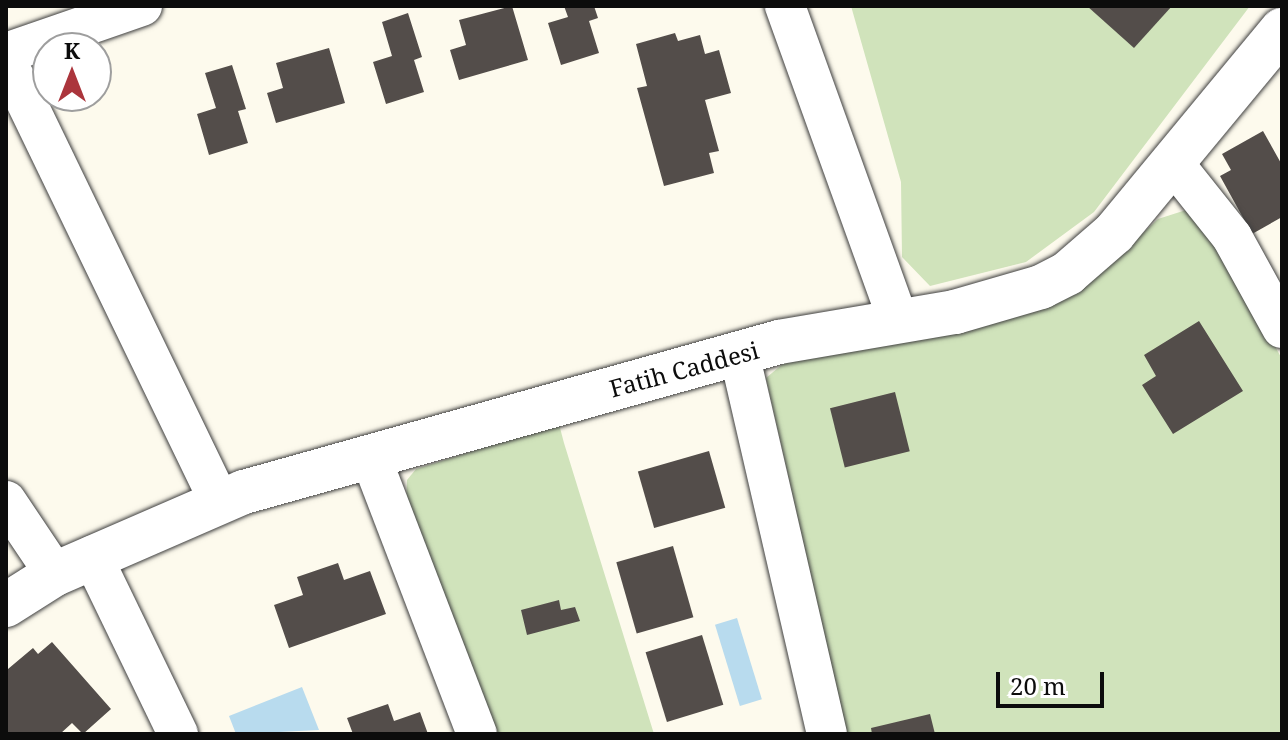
<!DOCTYPE html>
<style>
body{margin:0}
#map{position:relative;width:1288px;height:740px;overflow:hidden;background:#fdfaed;font-family:"Noto Serif",serif}
div>[style]{position:absolute}
.green>*{inset:0;background:#d0e3bb}
.water>*{inset:0;background:#b8dbee;transform-origin:0 0}
.building>*{inset:0;background:#534d4a;transform-origin:0 0}
.roads{filter:drop-shadow(0 0 2px #3f3f3f) drop-shadow(0 0 2px #3f3f3f)}
.minor>*{height:40px;margin:-20px;padding:0 20px;transform-origin:20px;border-radius:20px;background:#fff}
.tertiary>*{height:44px;margin:-22px;padding:0 22px;transform-origin:22px;border-radius:22px;background:#fff}
span{translate:-50% -50%;white-space:nowrap;text-align:center;line-height:1.15;-webkit-text-stroke:8px #fff;paint-order:stroke}
.street-label{font-size:24px;color:#0c0c0c}
.frame{position:absolute;inset:0;border:8px solid #0c0c0c;pointer-events:none}
.north{position:absolute;left:32px;top:32px;width:80px;height:80px;box-sizing:border-box;background:#fff;border:2px solid #9e9e9e;border-radius:50%;rotate:0deg;font-size:22px;font-weight:700;line-height:32px;text-align:center;color:#0c0c0c}
.north::after{content:'';display:block;margin:auto;width:28px;height:36px;background:#ab353c;clip-path:polygon(50% 0,100% 100%,50% 72%,0 100%)}
.scale{position:absolute;left:996px;top:672px;width:108px;height:36px;box-sizing:border-box;border:4px solid #0c0c0c;border-top:0;padding-left:10px;font-size:24px;line-height:28px;white-space:nowrap;color:#0c0c0c;-webkit-text-stroke:6px #fff;paint-order:stroke}
</style>
<div id="map">
<div class="green">
<i style="clip-path:polygon(851px 6px,1250px 6px,1094px 212px,1026px 262px,930px 286px,902px 257px,901px 182px)"></i>
<i style="clip-path:polygon(1186px 210px,1222px 250px,1282px 359px,1282px 734px,847px 734px,766px 378px,791px 357px,1094px 278px,1158px 219px)"></i>
<i style="clip-path:polygon(559px 424px,564px 443px,654px 734px,497px 734px,406px 506px,407px 480px,416px 469px)"></i>
</div>
<div class="water">
<i style="left:737px;top:618px;width:85px;height:23px;rotate:73deg"></i>
<i style="clip-path:polygon(302px 687px,319px 730px,236px 734px,229px 716px)"></i>
</div>
<div class="building">
<i style="clip-path:polygon(512px 6px,528px 60px,459px 80px,450px 50px,466px 45px,459px 20px)"></i>
<i style="clip-path:polygon(564px 6px,594px 6px,598px 18px,589px 21px,599px 53px,561px 65px,548px 23px,568px 17px)"></i>
<i style="clip-path:polygon(1087px 6px,1172px 6px,1134px 48px)"></i>
<i style="clip-path:polygon(408px 13px,422px 57px,414px 60px,424px 92px,386px 104px,373px 62px,392px 56px,382px 22px)"></i>
<i style="clip-path:polygon(675px 33px,678px 41px,700px 35px,705px 54px,719px 50px,731px 93px,705px 100px,719px 151px,709px 153px,714px 173px,664px 186px,637px 88px,647px 86px,636px 44px)"></i>
<i style="clip-path:polygon(329px 48px,345px 103px,276px 123px,267px 93px,283px 88px,276px 63px)"></i>
<i style="clip-path:polygon(232px 65px,246px 109px,238px 111px,248px 143px,209px 155px,197px 114px,216px 108px,205px 73px)"></i>
<i style="clip-path:polygon(1263px 131px,1282px 165px,1282px 217px,1252px 234px,1220px 176px,1231px 170px,1222px 154px)"></i>
<i style="clip-path:polygon(1199px 321px,1243px 391px,1173px 434px,1142px 385px,1156px 376px,1144px 355px)"></i>
<i style="left:895px;top:392px;width:61px;height:67px;rotate:76deg"></i>
<i style="left:709px;top:451px;width:59px;height:74px;rotate:74deg"></i>
<i style="left:673px;top:546px;width:74px;height:59px;rotate:74deg"></i>
<i style="clip-path:polygon(338px 563px,344px 580px,370px 571px,386px 614px,289px 648px,274px 605px,303px 595px,297px 577px)"></i>
<i style="clip-path:polygon(559px 600px,561px 610px,575px 607px,580px 621px,527px 635px,521px 610px)"></i>
<i style="left:702px;top:635px;width:73px;height:59px;rotate:73deg"></i>
<i style="clip-path:polygon(52px 642px,111px 709px,83px 734px,72px 723px,60px 734px,6px 734px,8px 669px,33px 648px,38px 654px)"></i>
<i style="clip-path:polygon(388px 704px,394px 721px,420px 712px,428px 734px,353px 734px,347px 718px)"></i>
<i style="clip-path:polygon(930px 714px,935px 734px,872px 734px,871px 728px)"></i>
</div>
<div class="roads">
<div class="minor">
<i style="left:785px;top:6px;width:334px;rotate:70.2deg"></i>
<i style="left:6px;top:53px;width:144px;rotate:-19.1deg"></i>
<i style="left:6px;top:60px;width:490px;rotate:64.2deg"></i>
<i style="left:1174px;top:164px;width:93px;rotate:51.5deg"></i>
<i style="left:1232px;top:237px;width:104px;rotate:61.2deg"></i>
<i style="left:739px;top:353px;width:391px;rotate:77deg"></i>
<i style="left:371px;top:458px;width:296px;rotate:69deg"></i>
<i style="left:6px;top:501px;width:88px;rotate:56.1deg"></i>
<i style="left:92px;top:556px;width:198px;rotate:64.2deg"></i>
</div>
<div class="tertiary">
<i style="left:6px;top:605px;width:58px;rotate:-32.3deg"></i>
<i style="left:55px;top:574px;width:206px;rotate:-23.5deg"></i>
<i style="left:244px;top:492px;width:556px;rotate:-15.66deg"></i>
<i style="left:779px;top:342px;width:179px;rotate:-9.7deg"></i>
<i style="left:955px;top:312px;width:90px;rotate:-16.2deg"></i>
<i style="left:1041px;top:287px;width:30px;rotate:-27deg"></i>
<i style="left:1068px;top:273px;width:61px;rotate:-41deg"></i>
<i style="left:1114px;top:233px;width:264px;rotate:-50.4deg"></i>
</div>
</div>
<div class="street-label">
<span style="left:684px;top:369px;rotate:-15deg">Fatih Caddesi</span>
</div>
<div class="frame"></div>
<div class="north">K</div>
<div class="scale">20 m</div>
</div>
